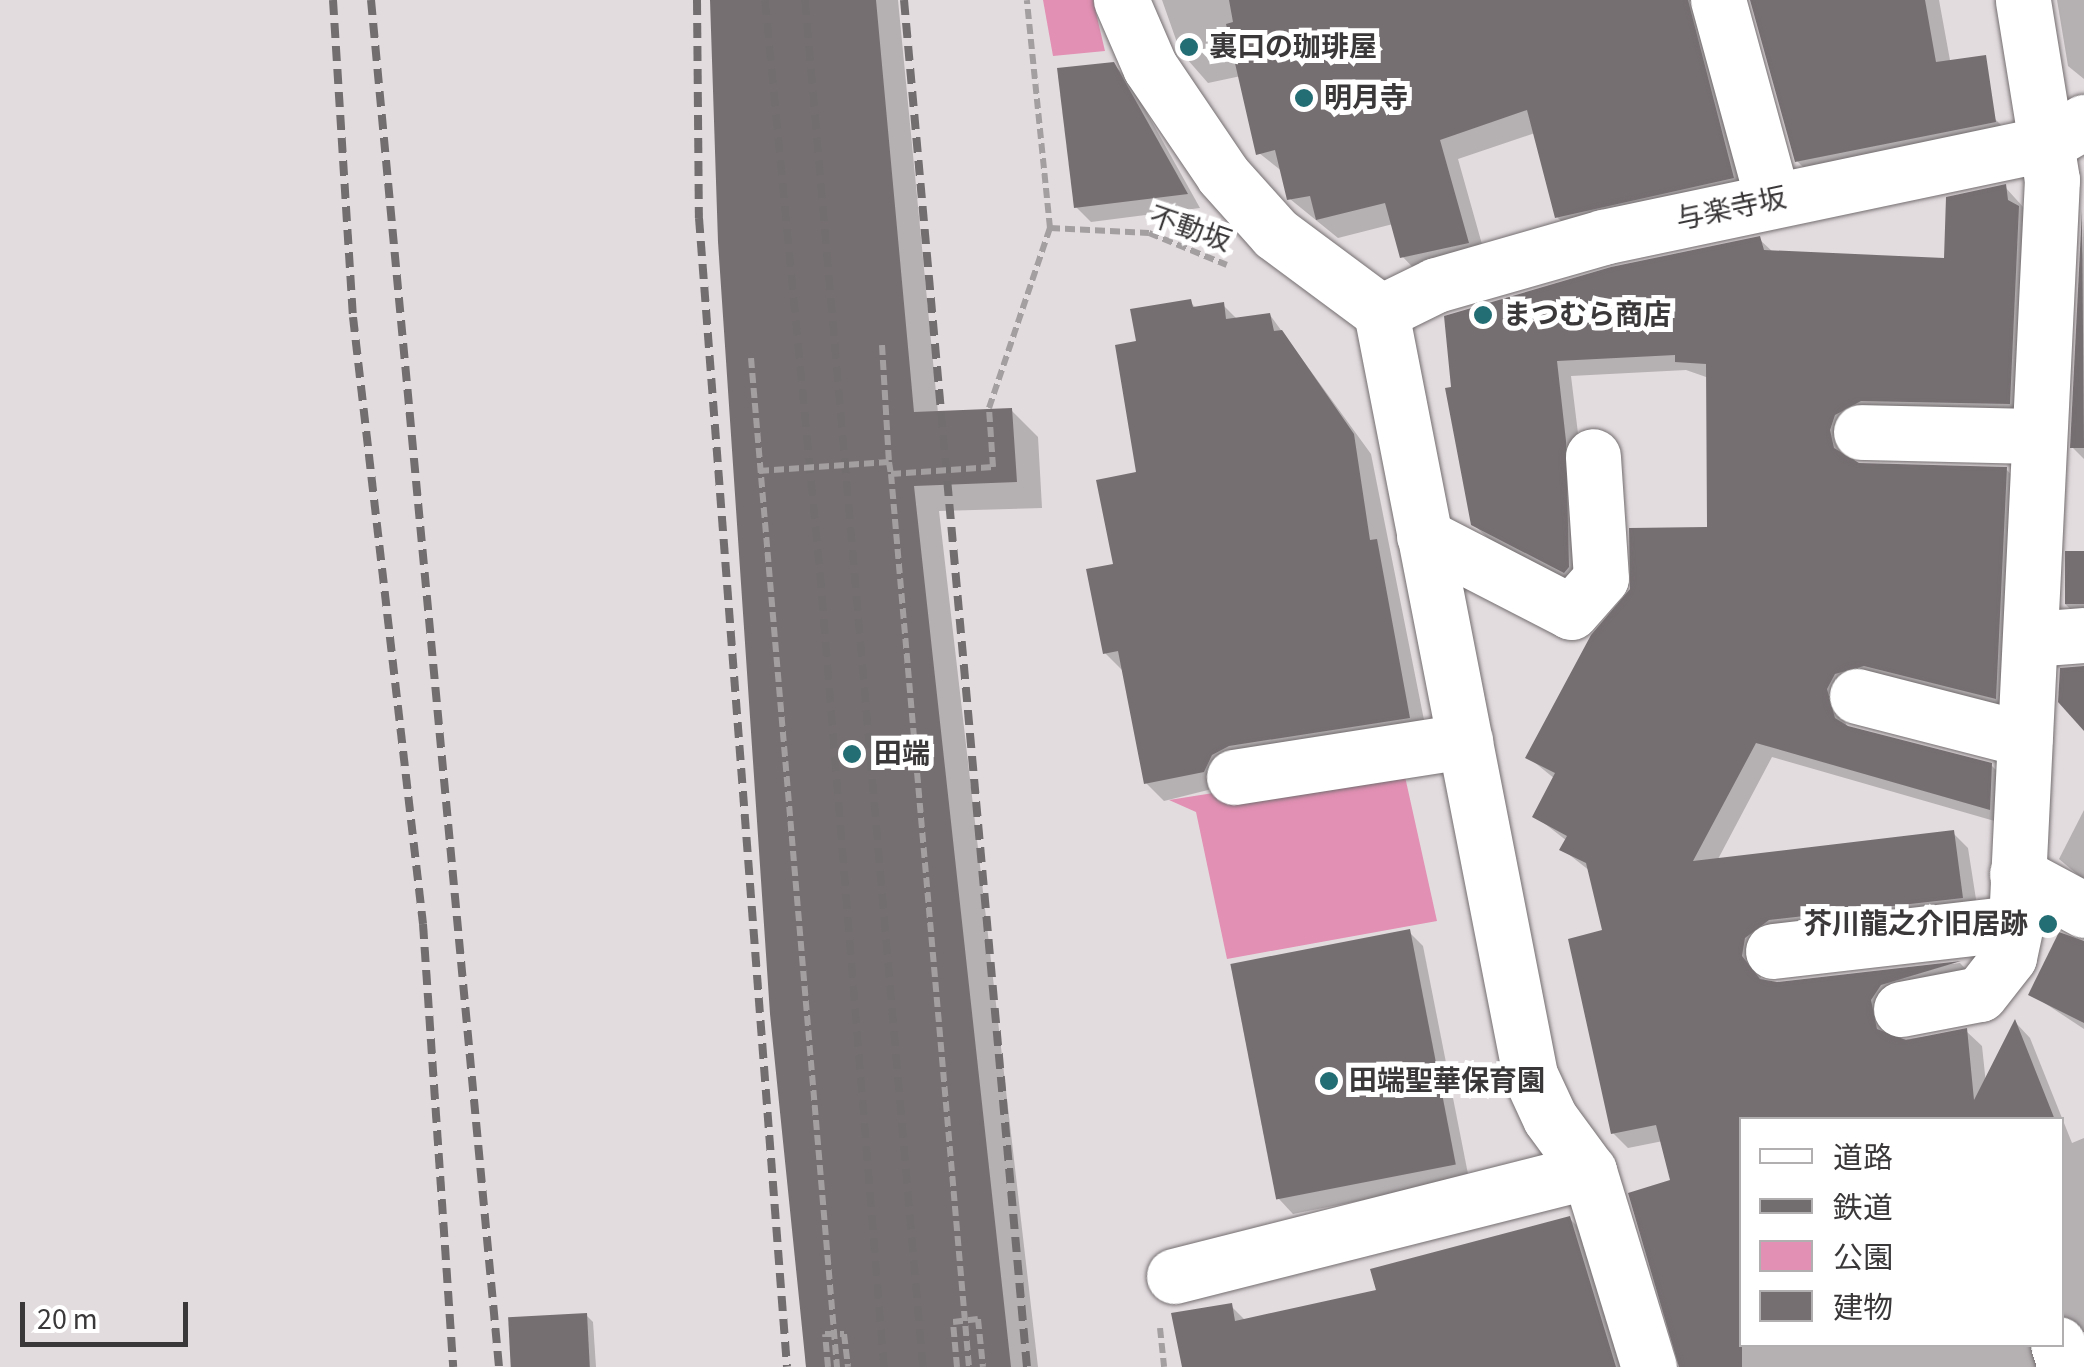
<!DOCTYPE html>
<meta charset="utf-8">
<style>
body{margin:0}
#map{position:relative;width:2084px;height:1367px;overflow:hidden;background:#e3dcdf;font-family:"Source Sans 3","Noto Sans JP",sans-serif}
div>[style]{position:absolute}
.green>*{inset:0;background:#e290b3}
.shadow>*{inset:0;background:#0003}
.building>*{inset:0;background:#766f72;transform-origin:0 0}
.path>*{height:6px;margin-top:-3px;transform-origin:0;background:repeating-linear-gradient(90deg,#a39ea0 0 10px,transparent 0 15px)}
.roads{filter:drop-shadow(0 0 2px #746e70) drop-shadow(0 0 2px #746e70)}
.minor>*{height:55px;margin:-27.5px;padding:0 27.5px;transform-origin:27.5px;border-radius:27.5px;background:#fff}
.rail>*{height:8px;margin-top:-4px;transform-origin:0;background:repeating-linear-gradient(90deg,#726e6f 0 15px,transparent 0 23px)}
.path-bridge>*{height:6px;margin-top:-3px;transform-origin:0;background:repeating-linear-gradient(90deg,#a39ea0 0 10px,transparent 0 15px)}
.dots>*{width:28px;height:28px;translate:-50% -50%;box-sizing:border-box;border:5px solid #fff;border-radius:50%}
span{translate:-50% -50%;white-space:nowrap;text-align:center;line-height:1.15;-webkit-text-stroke:10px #fff;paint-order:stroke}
.poi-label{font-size:28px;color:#3b3839;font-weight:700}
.left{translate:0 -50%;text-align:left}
.right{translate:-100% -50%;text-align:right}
.street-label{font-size:28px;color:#3b3839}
.legend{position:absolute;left:1739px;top:1117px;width:325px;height:230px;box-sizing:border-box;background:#fff;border:2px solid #b1afb0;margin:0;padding:12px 18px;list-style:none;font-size:30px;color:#3b3839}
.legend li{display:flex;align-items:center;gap:20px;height:50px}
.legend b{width:50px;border:2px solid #b1afb0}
.scale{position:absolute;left:20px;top:1302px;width:168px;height:45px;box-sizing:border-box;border:5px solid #3b3839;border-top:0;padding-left:12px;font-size:30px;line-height:35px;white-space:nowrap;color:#3b3839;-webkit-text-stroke:8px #fff;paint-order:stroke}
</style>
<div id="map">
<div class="green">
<i style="clip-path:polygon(1043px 0,1093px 0,1105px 51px,1053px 56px)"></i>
<i style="clip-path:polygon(1402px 763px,1437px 921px,1227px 959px,1196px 812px,1169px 800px)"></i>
</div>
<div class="shadow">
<i style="clip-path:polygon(713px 0,898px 0,938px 413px,1011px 410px,1038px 437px,1042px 508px,939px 511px,1038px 1367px,806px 1367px)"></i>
<i style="clip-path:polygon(1162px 0,1713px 0,1752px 196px,1576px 236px,1557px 217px,1535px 133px,1458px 159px,1487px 262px,1421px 276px,1402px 256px,1393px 224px,1338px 238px,1290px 199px,1283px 172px,1259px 153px,1241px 76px,1208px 83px,1180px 51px)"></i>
<i style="clip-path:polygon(1753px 0,1939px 0,1960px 115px,1994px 118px,2014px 138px,1816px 180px,1797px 161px)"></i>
<i style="clip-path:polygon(2057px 0,2084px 0,2084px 79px,2068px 66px)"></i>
<i style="clip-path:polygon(1113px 64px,1128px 79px,1200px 208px,1091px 222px,1076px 207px)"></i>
<i style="clip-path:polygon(2005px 187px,2034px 219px,2025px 419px,1844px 447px,1859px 466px,2006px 469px,2021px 485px,2010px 713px,1841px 706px,1847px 728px,1991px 765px,2007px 781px,2005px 824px,1772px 757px,1717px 861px,1953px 833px,1968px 848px,1978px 912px,1759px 954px,1761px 978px,1776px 985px,1960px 963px,1973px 977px,1897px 1000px,1884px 1031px,1893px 1041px,1966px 1031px,1982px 1046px,1986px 1084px,2016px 1023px,2030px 1038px,2072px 1143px,2084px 1138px,2084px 1333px,2062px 1333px,2062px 1120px,1742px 1120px,1742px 1344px,2050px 1344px,2045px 1367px,1680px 1367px,1673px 1182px,1663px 1141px,1628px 1148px,1613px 1133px,1605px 932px,1590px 871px,1562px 849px,1567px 841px,1535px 816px,1555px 779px,1528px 757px,1709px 529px,1709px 378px,1686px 370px,1571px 376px,1581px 458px,1580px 587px,1490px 540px,1473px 524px,1448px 390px,1759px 239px,1774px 253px,1946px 261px)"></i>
<i style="clip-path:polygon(2084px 217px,2084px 459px,2073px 448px)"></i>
<i style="clip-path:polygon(1190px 302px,1197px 309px,1223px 305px,1238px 320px,1270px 315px,1371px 454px,1427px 735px,1164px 801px,1146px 783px,1123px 671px,1105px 653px,1116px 566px,1139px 474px,1139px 343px)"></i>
<i style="clip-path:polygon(2084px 554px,2084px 621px,2065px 604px)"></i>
<i style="clip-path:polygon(2084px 810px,2084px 880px,2059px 859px)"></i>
<i style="clip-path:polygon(1409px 932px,1423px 946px,1469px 1179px,1293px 1214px,1279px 1199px)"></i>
<i style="clip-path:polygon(2084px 943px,2084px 1029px,2031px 994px)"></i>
<i style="clip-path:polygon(1569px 1218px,1585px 1234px,1629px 1367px,1185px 1367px,1231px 1306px,1246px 1321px,1379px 1292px)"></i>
<i style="clip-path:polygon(586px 1315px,593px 1322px,596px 1367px,516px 1367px)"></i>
</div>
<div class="building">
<i style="clip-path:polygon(710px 0,876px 0,914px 412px,1012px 408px,1017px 482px,914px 486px,1011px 1367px,806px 1367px,770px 1014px,718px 242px)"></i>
<i style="clip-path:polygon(1229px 0,1688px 0,1734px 178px,1555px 218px,1527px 110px,1440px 140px,1469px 243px,1400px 258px,1385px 203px,1316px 220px,1310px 196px,1287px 200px,1275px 150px,1256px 155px,1226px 24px,1233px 22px)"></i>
<i style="clip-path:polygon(1750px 0,1925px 0,1936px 62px,1986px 55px,1996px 122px,1795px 162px)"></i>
<i style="clip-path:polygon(1114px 62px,1188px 194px,1074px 208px,1057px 68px)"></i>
<i style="clip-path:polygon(2006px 184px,2008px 200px,2019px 206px,2010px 404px,1861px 401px,1835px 415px,1830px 430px,1834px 448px,1859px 463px,2007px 467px,1996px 699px,1864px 666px,1835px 674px,1827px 689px,1835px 718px,1848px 726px,1992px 763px,1990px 810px,1756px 743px,1693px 861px,1954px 830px,1963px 898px,1769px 920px,1745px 938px,1742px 956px,1760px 979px,1777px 982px,1961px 961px,1881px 985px,1871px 1000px,1877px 1029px,1906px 1040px,1967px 1028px,1974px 1100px,2015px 1019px,2055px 1120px,1742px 1120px,1742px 1367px,1679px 1367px,1628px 1193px,1670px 1180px,1656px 1125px,1611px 1134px,1568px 939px,1602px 930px,1586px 863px,1559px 850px,1567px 836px,1532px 817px,1555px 773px,1525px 758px,1591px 635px,1630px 589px,1629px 528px,1707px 527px,1706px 364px,1675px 362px,1675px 355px,1557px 361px,1566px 441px,1569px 567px,1564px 573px,1471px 525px,1445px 388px,1451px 387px,1444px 316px,1611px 267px,1760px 236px,1764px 250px,1944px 258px,1946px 197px)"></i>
<i style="clip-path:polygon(2082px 210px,2084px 448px,2070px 448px)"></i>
<i style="clip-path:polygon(1191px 299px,1193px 307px,1224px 302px,1226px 319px,1270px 313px,1274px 331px,1282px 330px,1354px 434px,1370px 540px,1377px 539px,1410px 718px,1229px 746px,1212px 755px,1204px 772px,1144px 784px,1118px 651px,1103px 654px,1086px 569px,1113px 564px,1096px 480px,1136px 472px,1115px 345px,1136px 341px,1130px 309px)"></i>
<i style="left:2084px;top:551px;width:53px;height:19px;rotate:90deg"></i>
<i style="clip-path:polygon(2084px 666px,2084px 731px,2058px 702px,2060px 668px)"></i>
<i style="left:1410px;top:929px;width:240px;height:183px;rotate:79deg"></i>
<i style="clip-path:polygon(2059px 932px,2084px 941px,2084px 1023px,2028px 995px)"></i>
<i style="clip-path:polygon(1570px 1216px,1616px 1367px,1182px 1367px,1171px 1313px,1232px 1303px,1235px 1321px,1376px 1290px,1370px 1269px)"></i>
<i style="left:587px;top:1313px;width:54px;height:79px;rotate:87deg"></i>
</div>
<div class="path">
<i style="left:1050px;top:228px;width:99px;rotate:2.9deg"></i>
<i style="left:1149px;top:233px;width:84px;rotate:22.3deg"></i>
<i style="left:882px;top:345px;width:117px;rotate:86.6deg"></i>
<i style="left:751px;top:358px;width:1013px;rotate:85.13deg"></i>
<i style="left:989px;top:408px;width:190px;rotate:-71.3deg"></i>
<i style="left:1050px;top:228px;width:229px;rotate:-95.8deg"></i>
<i style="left:891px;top:474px;width:896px;rotate:85.01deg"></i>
<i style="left:1160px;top:1328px;width:39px;rotate:84deg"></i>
<i style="left:828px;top:1367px;width:33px;rotate:-95deg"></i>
<i style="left:825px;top:1334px;width:19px"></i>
<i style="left:844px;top:1334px;width:33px;rotate:83deg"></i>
<i style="left:957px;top:1367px;width:45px;rotate:-95.1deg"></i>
<i style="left:953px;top:1322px;width:25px;rotate:-7deg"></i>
<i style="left:978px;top:1319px;width:48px;rotate:84.1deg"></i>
</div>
<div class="roads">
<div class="minor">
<i style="left:1121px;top:0;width:73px;rotate:66.6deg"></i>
<i style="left:1150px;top:67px;width:130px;rotate:55.9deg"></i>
<i style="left:1223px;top:175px;width:79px;rotate:48.1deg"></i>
<i style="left:1276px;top:234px;width:131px;rotate:36.6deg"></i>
<i style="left:1381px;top:312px;width:777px;rotate:78.95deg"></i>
<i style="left:1530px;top:1075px;width:47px;rotate:65.1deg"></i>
<i style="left:1550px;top:1118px;width:66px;rotate:53.7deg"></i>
<i style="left:1589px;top:1171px;width:205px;rotate:73deg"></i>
<i style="left:1718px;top:0;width:205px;rotate:74.7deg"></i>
<i style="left:1381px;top:312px;width:61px;rotate:-26.1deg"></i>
<i style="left:1436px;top:285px;width:174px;rotate:-16deg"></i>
<i style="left:1603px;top:237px;width:453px;rotate:-11.9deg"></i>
<i style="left:2046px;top:144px;width:44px;rotate:-30.1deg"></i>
<i style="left:1861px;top:432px;width:178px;rotate:1.3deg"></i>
<i style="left:1424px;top:536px;width:165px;rotate:27.3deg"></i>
<i style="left:1571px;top:612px;width:45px;rotate:-48.6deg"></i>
<i style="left:1601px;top:578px;width:122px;rotate:-93.8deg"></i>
<i style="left:2031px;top:639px;width:53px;rotate:-4.3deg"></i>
<i style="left:1857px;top:696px;width:173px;rotate:14.4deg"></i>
<i style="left:1234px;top:777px;width:234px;rotate:-8.9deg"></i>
<i style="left:2017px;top:874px;width:76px;rotate:28.2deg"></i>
<i style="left:1773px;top:951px;width:245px;rotate:-6.6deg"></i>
<i style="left:1901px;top:1009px;width:80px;rotate:-10.8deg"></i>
<i style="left:1980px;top:994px;width:47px;rotate:-51.9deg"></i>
<i style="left:2009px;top:957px;width:35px;rotate:-78deg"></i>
<i style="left:2016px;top:923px;width:744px;rotate:-87.23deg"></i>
<i style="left:2052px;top:180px;width:182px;rotate:-99.2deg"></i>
<i style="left:1174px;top:1276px;width:428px;rotate:-14.2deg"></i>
<i style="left:2058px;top:1344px;width:24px;rotate:73deg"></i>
</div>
</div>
<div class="rail">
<i style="left:333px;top:0;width:318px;rotate:86.4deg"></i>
<i style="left:353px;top:317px;width:611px;rotate:83.42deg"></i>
<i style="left:423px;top:924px;width:444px;rotate:86.1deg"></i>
<i style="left:371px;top:0;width:1373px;rotate:84.65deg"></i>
<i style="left:697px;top:0;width:218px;rotate:89.5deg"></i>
<i style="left:699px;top:218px;width:1152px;rotate:85.62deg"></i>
<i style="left:765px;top:0;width:576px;rotate:84.52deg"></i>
<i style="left:820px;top:573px;width:797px;rotate:85.39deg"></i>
<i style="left:805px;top:0;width:1372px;rotate:85.07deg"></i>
<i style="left:904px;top:0;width:1373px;rotate:84.86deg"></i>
</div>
<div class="path-bridge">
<i style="left:759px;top:471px;width:130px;rotate:-4deg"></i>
<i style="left:889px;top:462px;width:12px;rotate:81deg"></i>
<i style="left:891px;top:474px;width:102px;rotate:-3.9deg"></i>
<i style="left:993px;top:467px;width:59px;rotate:-93.9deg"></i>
</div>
<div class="dots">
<i style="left:1189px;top:47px;background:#236e74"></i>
<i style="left:1304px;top:98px;background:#236e74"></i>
<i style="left:1483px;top:315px;background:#236e74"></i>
<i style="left:852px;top:754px;background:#236e74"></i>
<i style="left:2048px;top:924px;background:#236e74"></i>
<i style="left:1329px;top:1081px;background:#236e74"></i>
</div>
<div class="poi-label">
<span class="left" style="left:1209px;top:47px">裏口の珈琲屋</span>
<span class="left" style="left:1324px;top:98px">明月寺</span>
<span class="left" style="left:1503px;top:315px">まつむら商店</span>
<span class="left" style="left:874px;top:754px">田端</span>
<span class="right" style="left:2028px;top:924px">芥川龍之介旧居跡</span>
<span class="left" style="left:1349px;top:1081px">田端聖華保育園</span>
</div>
<div class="street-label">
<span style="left:1731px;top:209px;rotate:-12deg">与楽寺坂</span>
<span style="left:1190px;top:229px;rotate:19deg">不動坂</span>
</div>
<ul class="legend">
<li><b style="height:12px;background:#fff"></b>道路</li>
<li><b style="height:12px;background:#726e6f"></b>鉄道</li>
<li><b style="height:28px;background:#e290b3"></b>公園</li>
<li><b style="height:28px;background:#766f72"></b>建物</li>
</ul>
<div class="scale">20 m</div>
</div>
